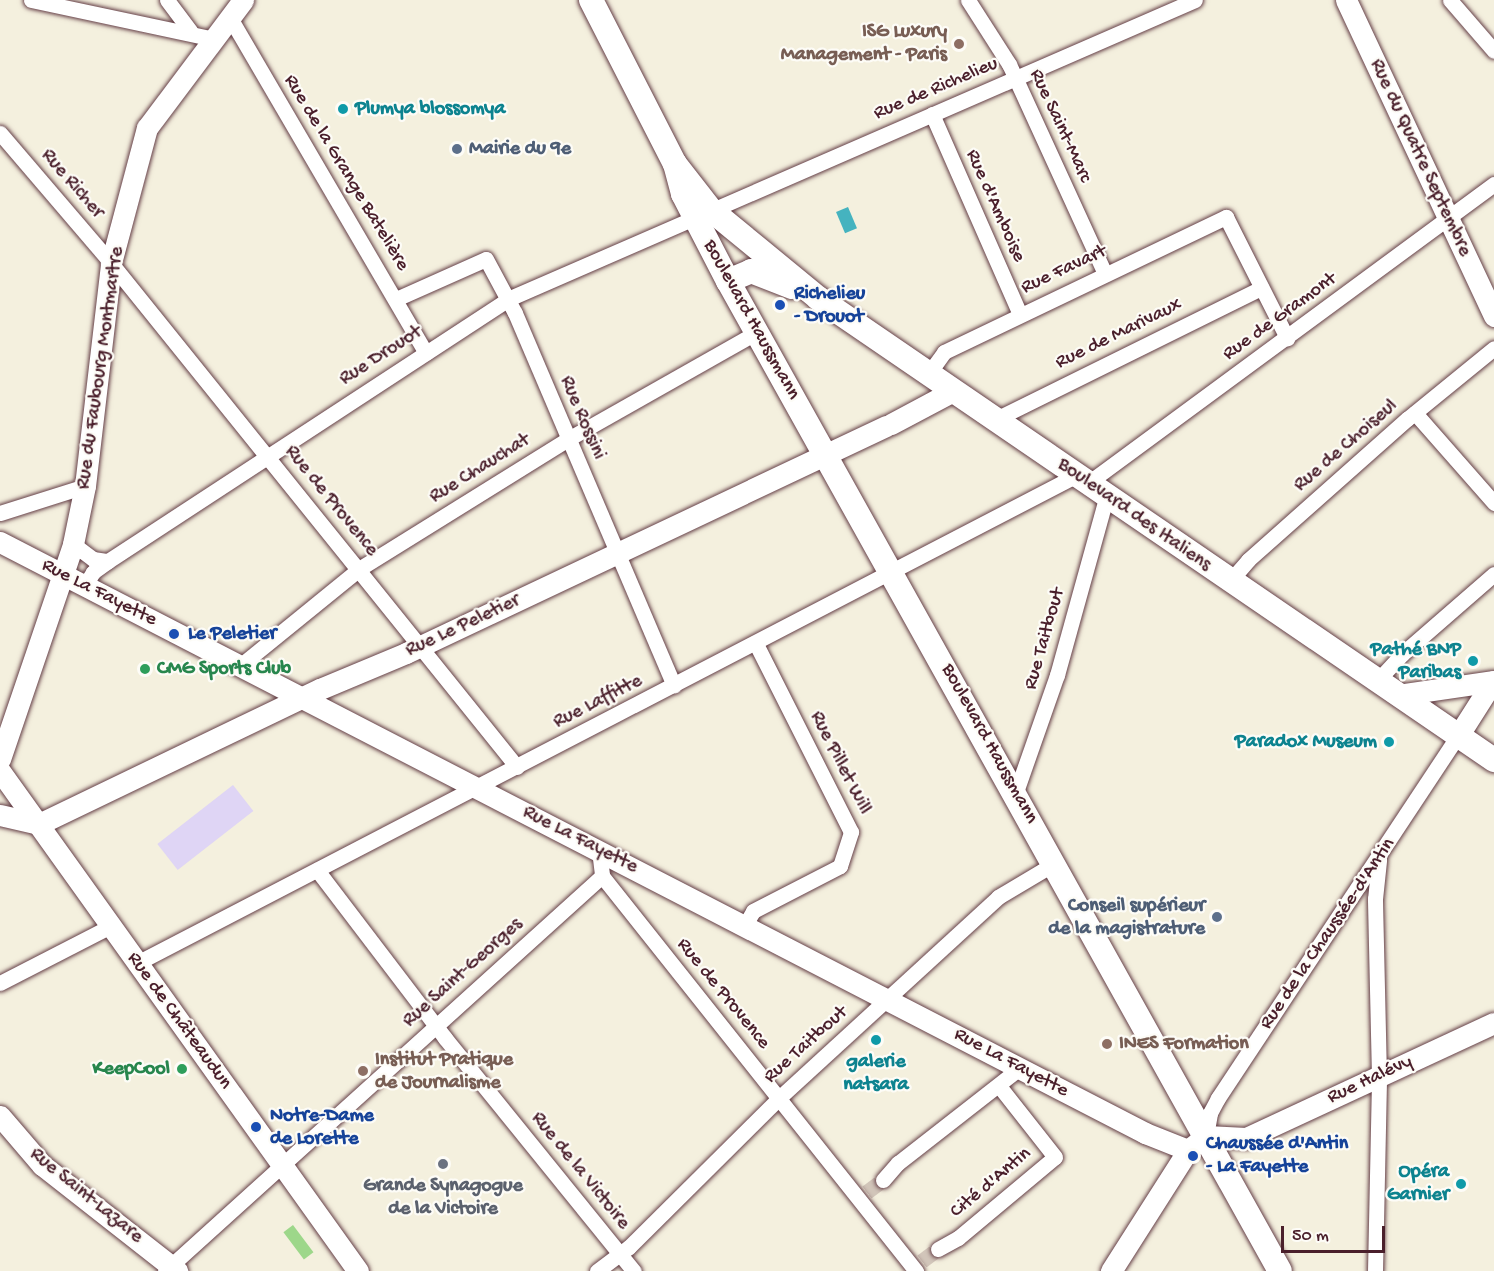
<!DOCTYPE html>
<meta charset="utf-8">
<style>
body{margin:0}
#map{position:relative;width:1494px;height:1271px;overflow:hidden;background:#f4f0de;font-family:"Gochi Hand",sans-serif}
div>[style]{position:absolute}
.built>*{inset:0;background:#dfd5f5;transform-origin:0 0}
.green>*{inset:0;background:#9dd78a;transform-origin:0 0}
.water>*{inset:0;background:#45b3bf;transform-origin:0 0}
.street-tunnel>*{height:15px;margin-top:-7.5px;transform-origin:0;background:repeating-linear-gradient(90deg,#d2c6ba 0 15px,transparent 0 23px)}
.roads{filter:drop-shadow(0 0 2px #643e46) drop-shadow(0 0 2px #643e46)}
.street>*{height:15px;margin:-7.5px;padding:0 7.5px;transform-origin:7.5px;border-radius:7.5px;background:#fff}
.secondary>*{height:21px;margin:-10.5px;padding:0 10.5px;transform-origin:10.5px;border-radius:10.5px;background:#fff}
.primary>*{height:24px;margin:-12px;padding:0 12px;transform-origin:12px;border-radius:12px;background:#fff}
.dots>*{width:16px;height:16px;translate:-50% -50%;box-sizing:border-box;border:3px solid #fdfcf7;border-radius:50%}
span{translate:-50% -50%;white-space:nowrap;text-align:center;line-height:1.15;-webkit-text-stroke:4.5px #fdfcf7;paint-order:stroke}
.education-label{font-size:20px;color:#785e54;font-weight:700}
.right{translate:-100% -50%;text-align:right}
.left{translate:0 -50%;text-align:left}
.street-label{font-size:20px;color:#4a1f2b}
.culture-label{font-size:20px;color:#0d838f;font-weight:700}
.service-label{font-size:20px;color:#4e5e75;font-weight:700}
.transit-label{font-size:20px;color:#164399;font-weight:700}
.leisure-label{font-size:20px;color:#27864d;font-weight:700}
.worship-label{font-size:20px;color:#5b616d;font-weight:700}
.scale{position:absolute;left:1281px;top:1226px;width:104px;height:27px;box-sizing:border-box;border:3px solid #4a1f2b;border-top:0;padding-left:8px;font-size:18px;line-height:21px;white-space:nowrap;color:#4a1f2b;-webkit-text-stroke:4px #fdfcf7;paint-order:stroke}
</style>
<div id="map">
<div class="built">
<i style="left:233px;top:785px;width:33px;height:96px;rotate:52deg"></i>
</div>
<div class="green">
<i style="left:293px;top:1225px;width:34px;height:12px;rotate:53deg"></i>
</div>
<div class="water">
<i style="left:848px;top:207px;width:23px;height:13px;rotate:67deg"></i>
</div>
<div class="street-tunnel">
<i style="left:867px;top:1192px;width:20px;rotate:-37deg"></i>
<i style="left:922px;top:1261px;width:20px;rotate:-37deg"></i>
</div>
<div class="roads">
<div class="street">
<i style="left:31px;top:0;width:183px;rotate:12deg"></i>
<i style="left:167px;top:0;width:39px;rotate:53deg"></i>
<i style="left:968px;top:0;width:76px;rotate:57.4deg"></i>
<i style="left:1009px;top:64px;width:231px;rotate:65.4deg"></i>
<i style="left:1450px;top:0;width:67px;rotate:49.2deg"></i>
<i style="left:229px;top:16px;width:390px;rotate:59.7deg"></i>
<i style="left:932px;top:114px;width:219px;rotate:66.3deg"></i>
<i style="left:0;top:133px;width:171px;rotate:49.5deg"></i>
<i style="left:111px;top:263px;width:647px;rotate:51.15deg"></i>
<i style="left:396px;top:299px;width:98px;rotate:-24deg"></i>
<i style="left:486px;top:259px;width:61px;rotate:61.8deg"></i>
<i style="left:515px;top:313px;width:405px;rotate:66.9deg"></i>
<i style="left:929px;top:373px;width:26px;rotate:-54deg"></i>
<i style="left:944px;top:352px;width:313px;rotate:-25.6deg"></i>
<i style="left:1226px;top:217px;width:136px;rotate:63.2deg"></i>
<i style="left:1415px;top:413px;width:120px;rotate:48.7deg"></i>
<i style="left:996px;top:419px;width:296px;rotate:-26.3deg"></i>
<i style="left:1088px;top:483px;width:504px;rotate:-36.37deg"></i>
<i style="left:0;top:513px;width:89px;rotate:-17.6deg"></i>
<i style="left:73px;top:544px;width:25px;rotate:37deg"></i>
<i style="left:93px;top:559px;width:15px;rotate:8deg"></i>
<i style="left:1230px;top:581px;width:28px;rotate:-49deg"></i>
<i style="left:1248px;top:560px;width:213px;rotate:-41.6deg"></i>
<i style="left:1407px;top:419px;width:112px;rotate:-39.2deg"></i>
<i style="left:85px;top:585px;width:15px;rotate:-58deg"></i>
<i style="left:93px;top:572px;width:19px;rotate:-36deg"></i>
<i style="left:108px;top:561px;width:478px;rotate:-33.2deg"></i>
<i style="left:508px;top:299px;width:749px;rotate:-23.52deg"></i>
<i style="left:241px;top:665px;width:152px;rotate:-39.1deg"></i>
<i style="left:359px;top:569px;width:246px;rotate:-31.9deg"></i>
<i style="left:568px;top:439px;width:217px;rotate:-29.5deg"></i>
<i style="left:1377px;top:681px;width:37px;rotate:-47deg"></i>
<i style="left:1402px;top:654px;width:122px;rotate:-41deg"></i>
<i style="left:1016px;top:792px;width:124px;rotate:-70.7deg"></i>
<i style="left:1057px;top:675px;width:187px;rotate:-74.5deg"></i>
<i style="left:599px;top:850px;width:26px;rotate:83deg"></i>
<i style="left:602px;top:876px;width:505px;rotate:51.52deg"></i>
<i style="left:317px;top:870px;width:211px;rotate:52.7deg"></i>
<i style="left:445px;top:1038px;width:300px;rotate:51deg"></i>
<i style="left:745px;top:925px;width:16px;rotate:-60deg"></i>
<i style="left:753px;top:911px;width:98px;rotate:-27.3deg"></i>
<i style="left:840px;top:866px;width:36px;rotate:-72deg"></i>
<i style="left:851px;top:832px;width:211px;rotate:-116.8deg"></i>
<i style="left:137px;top:963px;width:1059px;rotate:-27.44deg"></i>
<i style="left:0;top:983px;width:125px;rotate:-27.2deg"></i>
<i style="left:1206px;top:1136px;width:23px;rotate:-80deg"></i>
<i style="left:1210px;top:1113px;width:17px;rotate:-62deg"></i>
<i style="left:1218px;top:1098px;width:434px;rotate:-56.5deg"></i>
<i style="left:883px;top:1180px;width:23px;rotate:-49deg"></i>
<i style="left:898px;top:1163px;width:156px;rotate:-38deg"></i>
<i style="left:938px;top:1249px;width:23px;rotate:-29deg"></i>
<i style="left:958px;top:1238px;width:126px;rotate:-39.9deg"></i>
<i style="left:1055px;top:1157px;width:89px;rotate:-128.2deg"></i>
<i style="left:165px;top:1271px;width:589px;rotate:-42.11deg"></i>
<i style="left:597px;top:1271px;width:40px;rotate:-37deg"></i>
<i style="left:629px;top:1247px;width:211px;rotate:-44.8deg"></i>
<i style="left:779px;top:1098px;width:297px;rotate:-42.5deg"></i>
<i style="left:998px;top:897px;width:66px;rotate:-30.8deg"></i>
<i style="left:1375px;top:1271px;width:194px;rotate:-88.8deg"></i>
<i style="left:1379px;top:1077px;width:178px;rotate:-91.3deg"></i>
<i style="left:1375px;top:899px;width:39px;rotate:-84deg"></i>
</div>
<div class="secondary">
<i style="left:1346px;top:0;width:349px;rotate:64.9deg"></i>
<i style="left:891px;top:424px;width:70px;rotate:-28deg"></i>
<i style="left:0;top:542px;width:1289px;rotate:27.3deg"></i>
<i style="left:1145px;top:1133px;width:46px;rotate:21.6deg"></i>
<i style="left:1398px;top:695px;width:97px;rotate:-8.3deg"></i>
<i style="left:1458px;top:736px;width:65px;rotate:-57.5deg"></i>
<i style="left:0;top:759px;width:227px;rotate:-71.2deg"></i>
<i style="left:73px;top:544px;width:59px;rotate:-78.3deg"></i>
<i style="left:85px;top:486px;width:225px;rotate:-83.3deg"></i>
<i style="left:111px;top:263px;width:140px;rotate:-75.1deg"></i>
<i style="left:147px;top:128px;width:160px;rotate:-53.1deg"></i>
<i style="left:0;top:771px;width:615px;rotate:54.4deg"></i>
<i style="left:0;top:815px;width:40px;rotate:13deg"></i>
<i style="left:39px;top:824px;width:312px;rotate:-25.7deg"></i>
<i style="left:320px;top:689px;width:93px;rotate:-22.7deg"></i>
<i style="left:406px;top:653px;width:531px;rotate:-25.31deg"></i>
<i style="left:0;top:1116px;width:65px;rotate:49.4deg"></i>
<i style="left:42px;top:1165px;width:172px;rotate:38.1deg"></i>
<i style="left:1111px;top:1271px;width:143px;rotate:-57.5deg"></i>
<i style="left:1188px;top:1150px;width:23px;rotate:-38deg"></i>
<i style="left:1206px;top:1136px;width:40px;rotate:2.9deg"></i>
<i style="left:1246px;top:1138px;width:273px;rotate:-24.9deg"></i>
</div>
<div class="primary">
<i style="left:591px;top:0;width:184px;rotate:62.9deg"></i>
<i style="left:675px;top:164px;width:58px;rotate:52deg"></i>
<i style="left:711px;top:210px;width:139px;rotate:39.4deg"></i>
<i style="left:818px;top:298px;width:819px;rotate:34.35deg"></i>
<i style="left:675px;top:164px;width:31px;rotate:75deg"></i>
<i style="left:683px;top:194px;width:98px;rotate:62.7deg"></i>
<i style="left:728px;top:281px;width:1133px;rotate:60.86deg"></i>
<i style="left:728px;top:281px;width:25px;rotate:-23deg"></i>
<i style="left:751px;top:271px;width:44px;rotate:21.3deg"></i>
</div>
</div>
<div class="dots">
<i style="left:959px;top:44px;background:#8d6e63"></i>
<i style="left:343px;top:109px;background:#0f9aa8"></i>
<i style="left:457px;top:149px;background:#5c6f8a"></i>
<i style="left:780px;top:305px;background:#1a4fb4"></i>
<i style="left:174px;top:634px;background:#1a4fb4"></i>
<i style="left:1473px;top:661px;background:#0f9aa8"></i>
<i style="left:145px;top:669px;background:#2e9e5b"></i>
<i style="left:1389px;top:742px;background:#0f9aa8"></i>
<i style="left:1217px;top:917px;background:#5c6f8a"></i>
<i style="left:876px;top:1040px;background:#0f9aa8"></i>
<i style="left:1107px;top:1044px;background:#8d6e63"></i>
<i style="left:182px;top:1069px;background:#2e9e5b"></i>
<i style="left:363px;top:1071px;background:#8d6e63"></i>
<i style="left:256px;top:1127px;background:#1a4fb4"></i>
<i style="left:1193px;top:1156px;background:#1a4fb4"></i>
<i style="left:443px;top:1164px;background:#6b7280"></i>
<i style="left:1461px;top:1184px;background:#0f9aa8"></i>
</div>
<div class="education-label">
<span class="right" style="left:947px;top:44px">ISG Luxury<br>Management - Paris</span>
<span class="left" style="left:1119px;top:1044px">INES Formation</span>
<span class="left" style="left:375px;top:1072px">Institut Pratique<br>de Journalisme</span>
</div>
<div class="street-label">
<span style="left:936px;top:89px;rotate:-23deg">Rue de Richelieu</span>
<span style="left:1060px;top:126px;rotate:65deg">Rue Saint-Marc</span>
<span style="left:1420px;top:158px;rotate:65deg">Rue du Quatre Septembre</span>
<span style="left:346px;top:173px;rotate:59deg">Rue de la Grange Batelière</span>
<span style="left:72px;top:184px;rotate:49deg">Rue Richer</span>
<span style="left:995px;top:206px;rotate:66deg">Rue d'Amboise</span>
<span style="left:1064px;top:270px;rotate:-25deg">Rue Favart</span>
<span style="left:1280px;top:317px;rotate:-36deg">Rue de Gramont</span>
<span style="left:751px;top:320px;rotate:61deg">Boulevard Haussmann</span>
<span style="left:1119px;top:334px;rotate:-26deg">Rue de Marivaux</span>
<span style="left:381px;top:356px;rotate:-33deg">Rue Drouot</span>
<span style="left:101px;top:368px;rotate:-82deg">Rue du Faubourg Montmartre</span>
<span style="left:582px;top:418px;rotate:67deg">Rue Rossini</span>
<span style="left:1346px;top:446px;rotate:-41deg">Rue de Choiseul</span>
<span style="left:480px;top:469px;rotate:-32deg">Rue Chauchat</span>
<span style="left:331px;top:501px;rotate:51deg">Rue de Provence</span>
<span style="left:1134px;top:515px;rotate:35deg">Boulevard des Italiens</span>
<span style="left:99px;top:593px;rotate:27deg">Rue La Fayette</span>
<span style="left:463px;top:626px;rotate:-25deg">Rue Le Peletier</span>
<span style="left:1045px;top:639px;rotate:-74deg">Rue Taitbout</span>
<span style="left:598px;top:702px;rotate:-27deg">Rue Laffitte</span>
<span style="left:989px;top:744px;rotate:61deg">Boulevard Haussmann</span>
<span style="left:840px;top:763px;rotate:63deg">Rue Pillet Will</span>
<span style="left:580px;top:840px;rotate:27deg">Rue La Fayette</span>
<span style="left:1328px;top:934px;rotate:-56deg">Rue de la Chaussée-d'Antin</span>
<span style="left:463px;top:973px;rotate:-42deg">Rue Saint-Georges</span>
<span style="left:723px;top:994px;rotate:51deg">Rue de Provence</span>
<span style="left:179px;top:1021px;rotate:54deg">Rue de Châteaudun</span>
<span style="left:806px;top:1045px;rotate:-42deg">Rue Taitbout</span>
<span style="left:1011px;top:1063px;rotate:28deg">Rue La Fayette</span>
<span style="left:1370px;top:1080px;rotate:-25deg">Rue Halévy</span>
<span style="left:580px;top:1171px;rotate:51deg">Rue de la Victoire</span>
<span style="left:991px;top:1183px;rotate:-40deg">Cité d'Antin</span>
<span style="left:86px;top:1196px;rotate:39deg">Rue Saint-Lazare</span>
</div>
<div class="culture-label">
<span class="left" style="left:355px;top:109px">Plumya blossomya</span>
<span class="right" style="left:1461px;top:662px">Pathé BNP<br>Paribas</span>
<span class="right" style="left:1377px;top:742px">Paradox Museum</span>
<span style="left:876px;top:1074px">galerie<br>natsara</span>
<span class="right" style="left:1449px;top:1184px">Opéra<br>Garnier</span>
</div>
<div class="service-label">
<span class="left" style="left:469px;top:149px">Mairie du 9e</span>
<span class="right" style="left:1205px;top:918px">Conseil supérieur<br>de la magistrature</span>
</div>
<div class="transit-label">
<span class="left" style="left:794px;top:306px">Richelieu<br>- Drouot</span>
<span class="left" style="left:188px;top:634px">Le Peletier</span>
<span class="left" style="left:270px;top:1128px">Notre-Dame<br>de Lorette</span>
<span class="left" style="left:1206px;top:1156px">Chaussée d'Antin<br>- La Fayette</span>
</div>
<div class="leisure-label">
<span class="left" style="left:157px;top:669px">CMG Sports Club</span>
<span class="right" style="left:170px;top:1069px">KeepCool</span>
</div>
<div class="worship-label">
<span style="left:443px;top:1198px">Grande Synagogue<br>de la Victoire</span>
</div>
<div class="scale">50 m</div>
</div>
